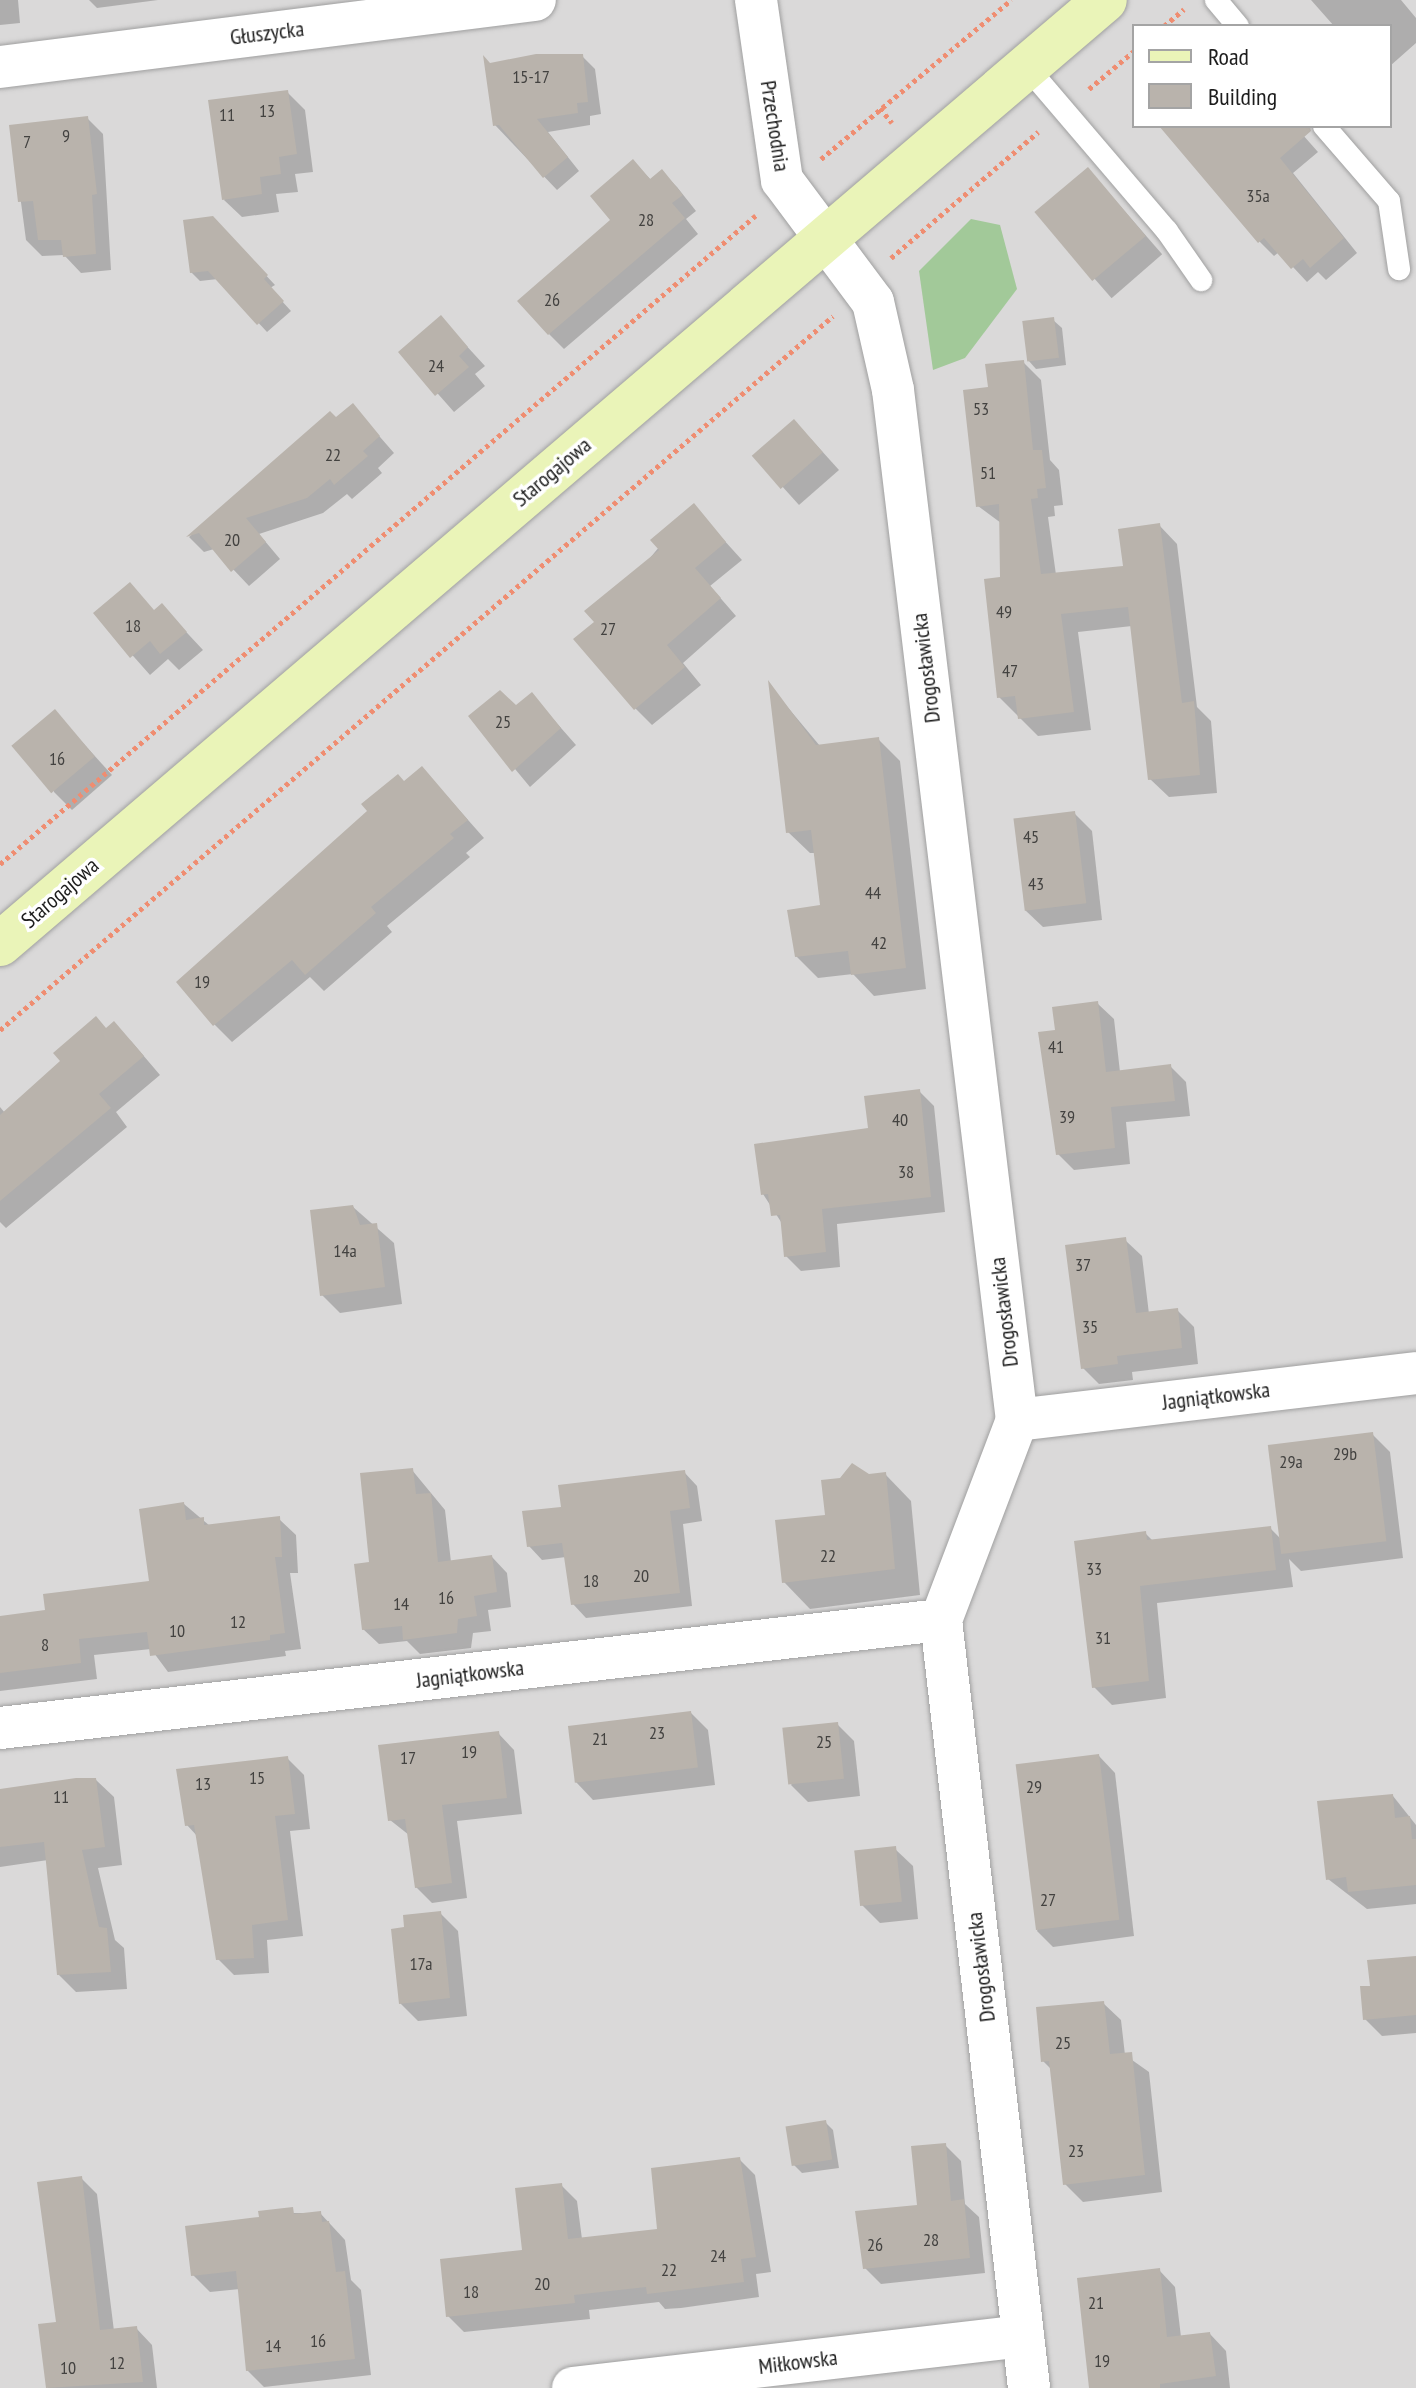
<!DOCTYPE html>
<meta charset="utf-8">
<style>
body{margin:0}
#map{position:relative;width:1416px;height:2388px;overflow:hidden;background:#eceae2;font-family:"PT Sans Narrow",sans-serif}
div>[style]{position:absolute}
.residential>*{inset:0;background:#dad9d9}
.forest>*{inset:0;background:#a2c999}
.shadow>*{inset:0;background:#0003;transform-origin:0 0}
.building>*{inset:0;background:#b9b3ac;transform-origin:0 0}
.path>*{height:5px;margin-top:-2.5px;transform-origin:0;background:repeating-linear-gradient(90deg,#ef8d71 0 4px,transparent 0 8px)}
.roads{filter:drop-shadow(0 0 2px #a0a0a0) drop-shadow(0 0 2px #a0a0a0)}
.lane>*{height:22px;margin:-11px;padding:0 11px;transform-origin:11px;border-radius:11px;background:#fff}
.street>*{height:42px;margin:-21px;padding:0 21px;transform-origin:21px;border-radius:21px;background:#fff}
.secondary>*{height:44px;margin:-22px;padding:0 22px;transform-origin:22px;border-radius:22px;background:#eaf4b8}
span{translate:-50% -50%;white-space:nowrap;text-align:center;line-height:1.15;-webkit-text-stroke:7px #fff;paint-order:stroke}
.number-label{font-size:18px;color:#434240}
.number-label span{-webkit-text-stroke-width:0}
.street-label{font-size:22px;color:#1c1c1c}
.legend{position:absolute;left:1132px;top:24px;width:260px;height:104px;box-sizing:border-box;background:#fff;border:2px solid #a4a4a4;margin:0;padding:10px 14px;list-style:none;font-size:24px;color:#1c1c1c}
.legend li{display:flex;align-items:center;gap:16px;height:40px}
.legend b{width:40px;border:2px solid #a4a4a4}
</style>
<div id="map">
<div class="residential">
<i style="clip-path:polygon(evenodd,0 0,1416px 0,1416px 2388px,0 2388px,0 0,1134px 26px,1390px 26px,1390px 126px,1134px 126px,1134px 26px)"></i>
</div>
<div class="forest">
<i style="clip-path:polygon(971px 219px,1000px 225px,1017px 289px,965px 358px,933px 370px,919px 271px)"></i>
</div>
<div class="shadow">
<i style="clip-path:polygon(0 0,18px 0,20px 23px,0 25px)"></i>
<i style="clip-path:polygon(89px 0,158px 0,97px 8px)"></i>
<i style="clip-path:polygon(1311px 0,1401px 0,1416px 18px,1416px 43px,1390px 66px,1390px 26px,1334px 26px)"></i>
<i style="clip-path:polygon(582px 56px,595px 69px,601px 114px,590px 116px,590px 125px,548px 132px,579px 171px,557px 190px,495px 125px,490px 65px)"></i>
<i style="clip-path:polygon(287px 92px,305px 110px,313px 172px,295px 174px,298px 192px,276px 194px,279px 212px,242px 217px,224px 200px)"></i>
<i style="clip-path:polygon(87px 118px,103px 134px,111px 270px,81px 273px,64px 255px,42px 256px,26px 240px,11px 127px)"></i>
<i style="clip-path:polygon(1162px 126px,1295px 126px,1318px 152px,1293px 173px,1357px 253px,1326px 280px,1318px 272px,1307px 282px,1279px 252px,1274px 256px,1260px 242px)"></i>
<i style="clip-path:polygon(633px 161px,651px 180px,662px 172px,677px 187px,696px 211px,686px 219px,698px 234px,564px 349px,549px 334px,613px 220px)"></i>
<i style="left:1088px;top:169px;width:113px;height:67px;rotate:49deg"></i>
<i style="clip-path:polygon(221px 227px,275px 285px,270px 288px,291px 311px,267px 332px,218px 279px,200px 281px,191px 272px)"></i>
<i style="clip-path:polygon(441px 318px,485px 366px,475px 374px,485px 386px,454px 412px,401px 352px)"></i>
<i style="clip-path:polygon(1053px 320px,1062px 328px,1066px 365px,1036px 369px,1028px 360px)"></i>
<i style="clip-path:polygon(1023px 362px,1041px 380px,1050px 460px,1059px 470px,1063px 505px,1054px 506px,1055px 516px,1048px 517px,1056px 575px,1125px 567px,1159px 525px,1177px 544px,1197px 707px,1211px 721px,1217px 793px,1169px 797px,1150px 779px,1132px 626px,1078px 632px,1091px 730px,1038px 736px,999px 697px,1001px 523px,978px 506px,990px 389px)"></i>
<i style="clip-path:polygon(353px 406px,394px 453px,378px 468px,382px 473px,352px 499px,347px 494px,323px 513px,259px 534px,280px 559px,249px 586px,214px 549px,204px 552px,189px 537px,330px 414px,336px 420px)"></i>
<i style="clip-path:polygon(811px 439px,839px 470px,799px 505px,754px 455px)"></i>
<i style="clip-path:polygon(693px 506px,742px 560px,710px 586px,736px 616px,683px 663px,701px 685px,652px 725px,635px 708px,597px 622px)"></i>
<i style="clip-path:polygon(162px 606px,203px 650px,179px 670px,168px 659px,150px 675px,96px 614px,155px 612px)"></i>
<i style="clip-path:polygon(770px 686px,820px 746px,878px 739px,900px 761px,926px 989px,874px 996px,853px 974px,818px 978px,796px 956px,822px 906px,816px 853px,810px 853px,788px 832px)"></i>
<i style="clip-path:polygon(532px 695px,576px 745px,530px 787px,471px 716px,516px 707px)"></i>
<i style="clip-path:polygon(55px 712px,112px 775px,72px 810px,54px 792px)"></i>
<i style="clip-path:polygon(422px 768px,484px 838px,466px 853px,470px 857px,387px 926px,392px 932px,324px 991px,310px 977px,232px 1042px,214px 1024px,404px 783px)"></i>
<i style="clip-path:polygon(1074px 813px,1092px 831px,1102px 920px,1043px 927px,1025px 910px)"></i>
<i style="clip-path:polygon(1097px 1003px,1114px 1019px,1120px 1072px,1170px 1066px,1186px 1082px,1190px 1116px,1126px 1122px,1130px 1164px,1074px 1170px,1058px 1154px,1057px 1032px)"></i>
<i style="clip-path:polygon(107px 1030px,131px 1041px,160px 1075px,116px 1112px,127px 1127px,6px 1228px,0 1222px,0 1107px,5px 1113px)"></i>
<i style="clip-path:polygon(919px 1091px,934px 1106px,945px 1212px,837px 1224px,840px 1267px,801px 1271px,786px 1256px,783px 1225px,763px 1194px,870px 1130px)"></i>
<i style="clip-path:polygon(353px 1207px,394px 1243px,402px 1304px,340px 1313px,322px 1295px)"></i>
<i style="clip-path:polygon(1125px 1240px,1142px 1256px,1149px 1314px,1177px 1310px,1194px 1327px,1198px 1364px,1132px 1372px,1133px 1380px,1099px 1384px,1083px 1368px)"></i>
<i style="clip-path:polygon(1372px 1434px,1390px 1452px,1403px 1558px,1301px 1571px,1289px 1559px,1293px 1587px,1157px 1603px,1166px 1698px,1112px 1705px,1094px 1687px,1145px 1533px,1153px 1541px,1270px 1528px,1282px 1540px)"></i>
<i style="clip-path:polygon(412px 1470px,445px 1510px,451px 1562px,492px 1557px,507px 1573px,511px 1607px,488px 1610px,491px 1631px,473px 1633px,471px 1648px,420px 1654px,407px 1641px,379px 1644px,363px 1629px,371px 1564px)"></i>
<i style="clip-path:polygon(684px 1472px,697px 1486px,702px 1521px,683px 1524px,692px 1606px,586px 1618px,573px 1604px,566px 1557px,542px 1560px,529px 1546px,563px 1509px)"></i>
<i style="clip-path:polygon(885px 1474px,911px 1501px,920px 1595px,810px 1609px,784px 1582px,868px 1476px)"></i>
<i style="clip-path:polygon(184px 1504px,210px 1526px,279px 1519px,296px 1535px,298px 1573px,290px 1573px,301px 1649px,285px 1651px,286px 1656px,168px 1672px,151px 1649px,94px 1655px,97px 1679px,0 1691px,0 1618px,47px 1612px,151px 1583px)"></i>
<i style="clip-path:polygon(691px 1713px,708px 1730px,715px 1785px,593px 1800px,576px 1782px)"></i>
<i style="clip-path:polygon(837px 1724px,854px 1741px,860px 1796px,808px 1802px,791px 1785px)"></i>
<i style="clip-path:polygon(498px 1733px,514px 1750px,522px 1814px,457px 1821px,467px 1898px,432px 1903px,416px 1887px,409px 1835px,390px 1820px)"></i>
<i style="clip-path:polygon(1099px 1756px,1115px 1773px,1134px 1936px,1053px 1947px,1037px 1931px)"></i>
<i style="clip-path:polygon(287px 1758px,304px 1775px,310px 1829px,290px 1831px,303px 1936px,267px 1940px,269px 1973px,234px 1975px,218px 1959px,198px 1837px,187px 1825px)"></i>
<i style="clip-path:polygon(96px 1780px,114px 1797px,122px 1865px,98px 1868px,115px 1940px,124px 1948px,127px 1989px,76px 1992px,58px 1974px,48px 1860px,0 1867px,0 1791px)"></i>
<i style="clip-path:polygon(1393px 1796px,1416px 1825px,1416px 1904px,1367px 1909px,1328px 1879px)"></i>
<i style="clip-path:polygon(895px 1849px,913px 1866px,918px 1919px,880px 1923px,862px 1905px)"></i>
<i style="clip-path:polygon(440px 1913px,458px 1931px,467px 2016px,418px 2021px,400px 2003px,407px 1929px)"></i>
<i style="clip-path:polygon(1416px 1958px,1416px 2033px,1382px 2036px,1365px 2019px,1372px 1987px)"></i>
<i style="clip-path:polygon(1103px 2003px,1121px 2020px,1125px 2055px,1149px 2072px,1162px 2192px,1083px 2202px,1065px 2184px,1052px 2070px,1043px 2061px)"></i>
<i style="clip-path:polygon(825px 2122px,833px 2130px,839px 2168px,802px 2173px,793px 2164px)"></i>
<i style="clip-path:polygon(945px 2145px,961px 2161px,965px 2204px,979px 2217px,985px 2273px,881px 2284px,865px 2268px,919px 2206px)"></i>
<i style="clip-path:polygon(739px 2159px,755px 2175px,771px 2272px,756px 2274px,759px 2297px,681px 2308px,665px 2309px,659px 2302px,589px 2310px,590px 2319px,464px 2332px,448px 2316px,524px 2252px,561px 2185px,577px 2201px,582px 2239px,659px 2231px)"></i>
<i style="clip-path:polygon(81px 2178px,97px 2194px,114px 2331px,136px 2328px,152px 2345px,157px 2388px,48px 2388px,40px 2326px,58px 2324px)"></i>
<i style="clip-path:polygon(260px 2213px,320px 2213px,345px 2240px,351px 2280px,361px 2290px,371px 2375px,264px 2387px,247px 2370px,240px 2289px,210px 2292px,193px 2275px,261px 2219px)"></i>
<i style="clip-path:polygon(1159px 2270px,1175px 2287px,1181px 2337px,1210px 2334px,1226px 2351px,1230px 2388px,1091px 2388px)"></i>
</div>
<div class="building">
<i style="clip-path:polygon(536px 54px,583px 54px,588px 102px,577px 103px,578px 113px,537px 119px,568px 157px,543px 178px,499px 125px,493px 126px,483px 55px,490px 63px)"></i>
<i style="clip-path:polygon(288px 90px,297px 154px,279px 157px,281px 174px,260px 177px,262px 194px,222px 200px,208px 100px)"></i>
<i style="clip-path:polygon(88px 116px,97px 194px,92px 195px,96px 254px,63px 257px,61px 240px,38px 240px,33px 201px,18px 202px,9px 125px)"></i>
<i style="clip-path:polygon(1159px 126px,1310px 126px,1311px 131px,1280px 158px,1344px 238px,1310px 268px,1303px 259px,1291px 269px,1264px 238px,1258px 243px)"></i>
<i style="clip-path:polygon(633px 159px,650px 179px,662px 169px,683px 195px,672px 203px,685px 218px,548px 335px,517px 301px,610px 220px,590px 196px)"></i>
<i style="left:1088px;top:167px;width:90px;height:70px;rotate:50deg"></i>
<i style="clip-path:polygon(213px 216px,268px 275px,264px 279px,284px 301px,257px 325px,208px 271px,190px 273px,183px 220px)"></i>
<i style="clip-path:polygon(441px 315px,468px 347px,459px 356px,469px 367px,435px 396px,398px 352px)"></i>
<i style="left:1054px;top:317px;width:41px;height:32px;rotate:83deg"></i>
<i style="clip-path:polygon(1024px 360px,1033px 450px,1042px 450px,1046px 488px,1037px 489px,1038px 498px,1031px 499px,1041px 574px,1123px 566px,1118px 529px,1160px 523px,1182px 703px,1194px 701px,1200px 775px,1148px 780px,1128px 607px,1061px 614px,1074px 712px,1018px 719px,1015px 696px,997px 698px,984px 579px,1000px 577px,999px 504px,976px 507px,963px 390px,988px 387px,985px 364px)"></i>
<i style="clip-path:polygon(353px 403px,380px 436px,363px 451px,368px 456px,334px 485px,330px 479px,307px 498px,246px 518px,266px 542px,231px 572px,199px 533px,186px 537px,330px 411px,336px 417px)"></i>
<i style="left:794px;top:419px;width:44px;height:56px;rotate:49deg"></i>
<i style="clip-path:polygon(694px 503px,726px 542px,695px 568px,721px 598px,667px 645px,685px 667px,634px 710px,573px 639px,594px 622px,584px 611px,659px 550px,650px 540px)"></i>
<i style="clip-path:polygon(130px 582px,154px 610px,162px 603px,187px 632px,160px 654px,150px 641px,130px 658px,93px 613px)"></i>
<i style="clip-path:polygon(768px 680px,816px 745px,879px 737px,906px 968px,851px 975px,848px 951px,795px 957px,787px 910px,820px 905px,811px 830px,786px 833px)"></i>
<i style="clip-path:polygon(500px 690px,516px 705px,532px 692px,561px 728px,512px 772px,468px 716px)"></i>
<i style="left:55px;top:709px;width:62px;height:57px;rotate:50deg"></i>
<i style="clip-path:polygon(422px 766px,468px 820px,450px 834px,454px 838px,371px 907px,376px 913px,305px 975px,292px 960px,213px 1026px,176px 982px,367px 811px,361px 804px,398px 774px,404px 781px)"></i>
<i style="left:1075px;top:811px;width:93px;height:62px;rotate:83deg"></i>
<i style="clip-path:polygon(1098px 1001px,1106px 1072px,1171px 1064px,1175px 1101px,1111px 1107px,1115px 1148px,1056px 1155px,1038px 1032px,1055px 1030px,1052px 1007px)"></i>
<i style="clip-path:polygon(96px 1016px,106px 1028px,114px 1021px,144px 1056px,99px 1094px,111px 1108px,0 1201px,0 1115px,60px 1061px,53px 1053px)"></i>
<i style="clip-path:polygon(920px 1089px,931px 1197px,822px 1209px,826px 1252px,784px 1257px,780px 1215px,771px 1216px,768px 1194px,761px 1195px,754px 1144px,868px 1128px,864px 1096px)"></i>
<i style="clip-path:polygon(353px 1205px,360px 1225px,377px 1223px,385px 1287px,320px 1296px,310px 1210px)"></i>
<i style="clip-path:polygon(1126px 1237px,1136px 1313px,1178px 1308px,1182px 1348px,1117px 1356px,1118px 1364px,1081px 1369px,1065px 1245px)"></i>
<i style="left:1373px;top:1432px;width:110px;height:106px;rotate:83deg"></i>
<i style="clip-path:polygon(852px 1463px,869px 1474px,886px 1472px,895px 1569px,782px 1583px,775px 1520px,825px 1515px,821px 1480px,840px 1478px)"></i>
<i style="clip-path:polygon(413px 1468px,416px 1494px,431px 1493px,438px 1562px,492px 1555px,497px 1592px,474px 1596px,477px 1616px,458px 1619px,457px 1633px,403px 1640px,402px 1626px,362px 1630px,354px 1564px,369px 1562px,360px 1473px)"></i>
<i style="clip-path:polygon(685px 1470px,690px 1508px,670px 1511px,680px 1593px,571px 1605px,562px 1543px,527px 1547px,522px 1511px,561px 1507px,558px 1485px)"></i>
<i style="clip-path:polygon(184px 1502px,186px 1520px,204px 1517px,204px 1525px,280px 1516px,282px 1557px,275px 1557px,285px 1633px,270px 1635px,270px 1640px,150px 1656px,147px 1632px,79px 1639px,81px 1663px,0 1673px,0 1616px,45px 1610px,43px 1594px,149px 1581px,139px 1509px)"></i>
<i style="clip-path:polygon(1271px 1526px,1276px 1570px,1140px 1586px,1149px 1681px,1092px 1688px,1074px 1541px,1146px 1531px,1147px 1540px)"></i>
<i style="left:691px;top:1711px;width:57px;height:124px;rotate:83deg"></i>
<i style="left:838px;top:1722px;width:57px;height:56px;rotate:84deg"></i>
<i style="clip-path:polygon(499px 1731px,507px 1798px,442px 1805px,452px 1883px,415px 1888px,405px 1819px,388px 1821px,378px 1745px)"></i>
<i style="left:1099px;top:1754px;width:167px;height:84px;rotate:83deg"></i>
<i style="clip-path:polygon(288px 1756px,295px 1814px,275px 1816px,288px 1920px,252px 1925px,254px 1958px,216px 1960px,194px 1825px,185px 1826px,176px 1769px)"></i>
<i style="clip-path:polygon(76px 1778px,96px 1778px,105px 1847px,82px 1850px,99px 1927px,107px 1928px,111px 1972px,57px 1975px,44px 1842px,0 1847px,0 1789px)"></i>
<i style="clip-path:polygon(1393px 1794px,1395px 1818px,1410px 1816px,1412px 1839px,1416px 1839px,1416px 1885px,1348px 1892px,1346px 1877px,1326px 1880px,1317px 1801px)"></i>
<i style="left:896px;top:1846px;width:56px;height:42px;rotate:84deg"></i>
<i style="clip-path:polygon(441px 1911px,450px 1998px,399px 2004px,391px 1929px,404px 1927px,403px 1915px)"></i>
<i style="clip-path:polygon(1416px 1956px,1416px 2015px,1363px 2020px,1360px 1986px,1370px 1986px,1367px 1960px)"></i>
<i style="clip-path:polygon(1104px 2001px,1110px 2054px,1132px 2052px,1145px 2175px,1063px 2185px,1049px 2061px,1041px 2062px,1036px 2007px)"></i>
<i style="left:826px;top:2120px;width:40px;height:41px;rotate:81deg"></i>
<i style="clip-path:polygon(946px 2143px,951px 2201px,964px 2199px,970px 2258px,863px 2269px,855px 2211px,917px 2205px,911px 2146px)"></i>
<i style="clip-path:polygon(740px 2157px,756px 2257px,741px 2259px,744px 2282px,664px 2292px,647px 2294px,646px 2287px,574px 2295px,575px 2303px,446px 2317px,440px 2259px,522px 2250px,515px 2188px,562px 2183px,568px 2239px,657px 2229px,651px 2168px)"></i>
<i style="clip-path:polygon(82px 2176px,100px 2330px,137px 2326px,143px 2382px,46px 2388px,38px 2324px,56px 2322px,37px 2182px)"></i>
<i style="clip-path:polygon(293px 2207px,294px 2214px,321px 2211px,322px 2222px,329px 2221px,336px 2272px,345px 2271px,355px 2359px,246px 2371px,236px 2271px,191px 2276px,185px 2226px,259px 2217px,258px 2211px)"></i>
<i style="clip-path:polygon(1160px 2268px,1167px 2337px,1210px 2332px,1216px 2376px,1160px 2384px,1160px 2388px,1089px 2388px,1077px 2278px)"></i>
</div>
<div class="path">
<i style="left:1164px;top:26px;width:26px;rotate:-40deg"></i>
<i style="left:1089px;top:89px;width:59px;rotate:-40.2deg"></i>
<i style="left:880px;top:108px;width:19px;rotate:51deg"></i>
<i style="left:821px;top:159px;width:248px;rotate:-39.9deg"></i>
<i style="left:891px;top:258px;width:194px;rotate:-40.6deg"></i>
<i style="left:0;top:864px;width:996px;rotate:-40.64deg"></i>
<i style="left:0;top:1030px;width:1097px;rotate:-40.6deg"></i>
</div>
<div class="roads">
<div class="lane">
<i style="left:1216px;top:0;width:34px;rotate:50deg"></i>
<i style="left:1026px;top:66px;width:217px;rotate:49.5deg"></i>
<i style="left:1167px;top:231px;width:60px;rotate:55.2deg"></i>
<i style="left:1324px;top:126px;width:99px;rotate:49.1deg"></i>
<i style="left:1389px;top:201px;width:69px;rotate:81.6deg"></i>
</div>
<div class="street">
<i style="left:756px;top:0;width:182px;rotate:81.8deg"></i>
<i style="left:782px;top:180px;width:152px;rotate:53.3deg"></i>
<i style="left:873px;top:302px;width:90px;rotate:77.2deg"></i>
<i style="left:893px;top:390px;width:1037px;rotate:83.14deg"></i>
<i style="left:1017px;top:1420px;width:214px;rotate:110.8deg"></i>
<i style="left:941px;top:1620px;width:773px;rotate:83.46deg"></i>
<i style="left:0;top:67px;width:539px;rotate:-7.14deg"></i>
<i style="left:1017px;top:1420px;width:402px;rotate:-6.7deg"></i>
<i style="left:0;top:1728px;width:947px;rotate:-6.55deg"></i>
<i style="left:573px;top:2388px;width:453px;rotate:-6.6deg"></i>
</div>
<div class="secondary">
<i style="left:0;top:944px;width:1453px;rotate:-40.51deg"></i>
</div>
</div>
<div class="number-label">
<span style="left:531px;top:77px">15-17</span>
<span style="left:267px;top:111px">13</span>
<span style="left:227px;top:115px">11</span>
<span style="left:66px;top:136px">9</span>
<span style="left:27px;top:142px">7</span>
<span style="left:1258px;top:196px">35a</span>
<span style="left:646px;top:220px">28</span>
<span style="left:552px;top:300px">26</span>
<span style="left:436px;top:366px">24</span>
<span style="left:981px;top:409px">53</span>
<span style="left:333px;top:455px">22</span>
<span style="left:988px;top:473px">51</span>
<span style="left:232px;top:540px">20</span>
<span style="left:1004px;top:612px">49</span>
<span style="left:133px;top:626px">18</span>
<span style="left:608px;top:629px">27</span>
<span style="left:1010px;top:671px">47</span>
<span style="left:503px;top:722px">25</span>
<span style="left:57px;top:759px">16</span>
<span style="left:1031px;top:837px">45</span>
<span style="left:1036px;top:884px">43</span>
<span style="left:873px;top:893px">44</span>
<span style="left:879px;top:943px">42</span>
<span style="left:202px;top:982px">19</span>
<span style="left:1056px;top:1047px">41</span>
<span style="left:1067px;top:1117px">39</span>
<span style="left:900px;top:1120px">40</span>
<span style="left:906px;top:1172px">38</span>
<span style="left:345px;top:1251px">14a</span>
<span style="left:1083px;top:1265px">37</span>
<span style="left:1090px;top:1327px">35</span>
<span style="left:1345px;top:1454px">29b</span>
<span style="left:1291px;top:1462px">29a</span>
<span style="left:828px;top:1556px">22</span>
<span style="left:1094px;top:1569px">33</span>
<span style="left:641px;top:1576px">20</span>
<span style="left:591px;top:1581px">18</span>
<span style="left:446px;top:1598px">16</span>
<span style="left:401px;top:1604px">14</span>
<span style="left:238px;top:1622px">12</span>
<span style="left:177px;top:1631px">10</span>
<span style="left:1103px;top:1638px">31</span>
<span style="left:45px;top:1645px">8</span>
<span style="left:657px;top:1733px">23</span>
<span style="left:600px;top:1739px">21</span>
<span style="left:824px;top:1742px">25</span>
<span style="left:469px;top:1752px">19</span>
<span style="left:408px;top:1758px">17</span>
<span style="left:257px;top:1778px">15</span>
<span style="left:203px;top:1784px">13</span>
<span style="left:1034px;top:1787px">29</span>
<span style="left:61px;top:1797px">11</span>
<span style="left:1048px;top:1900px">27</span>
<span style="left:421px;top:1964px">17a</span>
<span style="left:1063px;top:2043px">25</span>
<span style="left:1076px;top:2151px">23</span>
<span style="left:931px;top:2240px">28</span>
<span style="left:875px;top:2245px">26</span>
<span style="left:718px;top:2256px">24</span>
<span style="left:669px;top:2270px">22</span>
<span style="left:542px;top:2284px">20</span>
<span style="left:471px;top:2292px">18</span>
<span style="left:1096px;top:2303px">21</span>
<span style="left:318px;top:2341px">16</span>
<span style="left:273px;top:2346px">14</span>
<span style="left:1102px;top:2361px">19</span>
<span style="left:117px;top:2363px">12</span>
<span style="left:68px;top:2368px">10</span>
</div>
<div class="street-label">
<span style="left:267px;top:33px;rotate:-7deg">Głuszycka</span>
<span style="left:775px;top:126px;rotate:81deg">Przechodnia</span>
<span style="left:552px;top:472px;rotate:-40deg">Starogajowa</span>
<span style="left:926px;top:668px;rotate:-97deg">Drogosławicka</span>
<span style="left:60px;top:893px;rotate:-41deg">Starogajowa</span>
<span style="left:1004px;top:1312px;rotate:-97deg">Drogosławicka</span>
<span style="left:1216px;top:1396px;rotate:-7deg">Jagniątkowska</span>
<span style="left:470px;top:1674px;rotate:-7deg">Jagniątkowska</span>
<span style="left:981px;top:1967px;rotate:-97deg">Drogosławicka</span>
<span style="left:798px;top:2362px;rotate:-7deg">Miłkowska</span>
</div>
<ul class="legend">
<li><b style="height:10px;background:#eaf4b8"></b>Road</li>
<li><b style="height:22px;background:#b9b3ac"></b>Building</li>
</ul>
</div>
